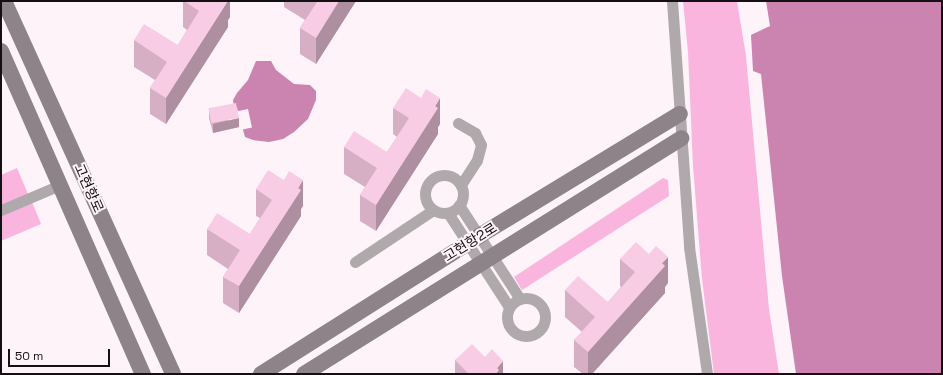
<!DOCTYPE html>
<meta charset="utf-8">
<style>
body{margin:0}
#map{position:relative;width:943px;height:375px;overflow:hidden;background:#fef3f9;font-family:"Space Grotesk","Noto Sans KR",sans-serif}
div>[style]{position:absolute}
.green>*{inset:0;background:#fab5de}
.water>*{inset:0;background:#ca84af}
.pier>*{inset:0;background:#fef3f9;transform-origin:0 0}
.street>*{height:11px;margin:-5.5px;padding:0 5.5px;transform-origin:5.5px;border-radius:5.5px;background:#b0a9ac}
.street>.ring{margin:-5.5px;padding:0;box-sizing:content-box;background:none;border:11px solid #b0a9ac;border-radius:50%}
.secondary>*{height:16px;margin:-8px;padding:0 8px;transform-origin:8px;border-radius:8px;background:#8d8389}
.wall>*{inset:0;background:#d6afc5}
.shaded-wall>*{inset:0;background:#ae8fa0}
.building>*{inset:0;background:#f9cce5;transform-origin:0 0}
span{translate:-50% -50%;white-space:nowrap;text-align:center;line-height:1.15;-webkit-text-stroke:4px #fef3f9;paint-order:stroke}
.street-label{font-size:14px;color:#140f12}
.frame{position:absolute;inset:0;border:2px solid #140f12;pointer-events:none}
.scale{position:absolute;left:8px;top:349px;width:102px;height:18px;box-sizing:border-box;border:2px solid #140f12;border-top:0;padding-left:5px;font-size:12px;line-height:14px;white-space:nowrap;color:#140f12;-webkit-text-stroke:3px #fef3f9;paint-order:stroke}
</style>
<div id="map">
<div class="green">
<i style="clip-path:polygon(683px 1px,737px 1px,746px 56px,769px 309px,779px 374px,714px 374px,702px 279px,693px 166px,688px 52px)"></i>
<i style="clip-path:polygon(17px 168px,28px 194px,1px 205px,1px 175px)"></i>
<i style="clip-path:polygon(663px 178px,668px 180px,669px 196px,522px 290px,514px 277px)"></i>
<i style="clip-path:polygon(32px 202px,41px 224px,1px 241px,1px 215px)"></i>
</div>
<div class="water">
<i style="clip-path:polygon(766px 1px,942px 1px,942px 374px,796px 374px,782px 276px,761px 74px,753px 71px,751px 35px,770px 26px)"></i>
<i style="clip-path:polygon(256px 61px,271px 61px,276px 70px,294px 84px,310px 85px,316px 91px,316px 100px,308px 119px,294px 132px,283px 139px,269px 142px,253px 140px,245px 137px,237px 108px,234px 107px,233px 100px,237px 93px,248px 80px)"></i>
</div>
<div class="pier">
<i style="left:248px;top:109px;width:19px;height:12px;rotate:78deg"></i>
</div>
<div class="street">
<i style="left:672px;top:1px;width:247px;rotate:86deg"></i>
<i style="left:689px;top:247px;width:128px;rotate:81.9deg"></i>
<i style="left:458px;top:123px;width:20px;rotate:30deg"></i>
<i style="left:475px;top:133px;width:13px;rotate:63deg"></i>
<i style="left:481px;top:145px;width:16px;rotate:105deg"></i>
<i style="left:477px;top:160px;width:30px;rotate:123deg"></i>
<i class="ring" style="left:425px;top:175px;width:27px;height:27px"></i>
<i style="left:459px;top:205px;width:112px;rotate:57deg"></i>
<i style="left:1px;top:210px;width:64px;rotate:-23deg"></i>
<i style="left:448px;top:213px;width:112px;rotate:57deg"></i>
<i style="left:355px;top:262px;width:94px;rotate:-33.7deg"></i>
<i class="ring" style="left:507px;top:298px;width:27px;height:27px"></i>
</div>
<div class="secondary">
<i style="left:4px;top:1px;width:409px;rotate:65.6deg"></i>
<i style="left:1px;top:51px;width:353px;rotate:66.3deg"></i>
<i style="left:261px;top:374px;width:258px;rotate:-32.3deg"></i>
<i style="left:479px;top:236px;width:235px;rotate:-31.3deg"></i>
<i style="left:304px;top:374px;width:445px;rotate:-32deg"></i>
</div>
<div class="wall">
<i style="clip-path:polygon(183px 1px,230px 1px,230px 17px,228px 20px,228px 27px,166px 124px,150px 114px,150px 88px,155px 80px,134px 67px,134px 40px,178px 45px,187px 30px,183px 27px)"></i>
<i style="clip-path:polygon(284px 1px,356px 1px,316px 64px,300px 54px,300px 28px,305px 20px,284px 7px)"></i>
<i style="clip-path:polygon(393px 108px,440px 124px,438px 127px,438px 134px,376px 231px,360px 221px,360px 195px,365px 187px,344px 174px,344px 147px,387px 152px,397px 137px,393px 134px)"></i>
<i style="clip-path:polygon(209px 109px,239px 127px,213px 133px,209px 118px)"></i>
<i style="clip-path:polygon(256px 189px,303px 206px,301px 209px,301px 216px,239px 313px,223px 303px,223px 277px,228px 269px,207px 255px,207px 229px,250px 234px,260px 218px,256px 216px)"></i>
<i style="clip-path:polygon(649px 254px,668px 283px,665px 287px,665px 293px,592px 374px,583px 374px,574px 367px,574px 340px,582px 332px,565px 317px,565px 290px,608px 302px,621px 287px,620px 286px,620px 259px)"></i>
<i style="clip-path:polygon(485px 357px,503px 374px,455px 374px,455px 360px)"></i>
</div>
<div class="shaded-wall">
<i style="clip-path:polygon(225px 1px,230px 1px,230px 17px,228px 20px,228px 27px,166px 124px,166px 98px)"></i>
<i style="clip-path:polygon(339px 1px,356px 1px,316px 64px,316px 38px)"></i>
<i style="clip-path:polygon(440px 98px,440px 124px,438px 127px,438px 134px,376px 231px,376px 205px)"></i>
<i style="clip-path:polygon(239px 118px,239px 127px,213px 133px,213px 124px)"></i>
<i style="clip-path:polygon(303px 180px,303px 206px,301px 209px,301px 216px,239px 313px,239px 286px)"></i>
<i style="clip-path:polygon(668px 257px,668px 283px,665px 287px,665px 293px,592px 374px,588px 374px,588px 352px,662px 263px)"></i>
<i style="clip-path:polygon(503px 361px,503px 374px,496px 374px,497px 368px)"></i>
</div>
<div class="building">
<i style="clip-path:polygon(184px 1px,228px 1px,166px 98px,150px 88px,167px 62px,134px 40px,144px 24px,178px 45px,199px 11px)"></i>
<i style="clip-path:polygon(316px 1px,339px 1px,316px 38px,300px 28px,317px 2px)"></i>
<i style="clip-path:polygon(406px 88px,421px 98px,426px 89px,440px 98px,435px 106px,438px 108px,376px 205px,360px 195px,377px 168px,344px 147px,354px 131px,387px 152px,409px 118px,393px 108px)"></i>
<i style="left:236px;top:103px;width:15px;height:28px;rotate:79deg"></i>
<i style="clip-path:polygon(268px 170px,284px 180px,289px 171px,303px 180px,298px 188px,301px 190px,239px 286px,223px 277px,240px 250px,207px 229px,217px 213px,250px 234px,272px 200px,256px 189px)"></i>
<i style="clip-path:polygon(636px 242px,649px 254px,656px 246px,668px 257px,662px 263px,665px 266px,588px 352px,574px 340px,595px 317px,565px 290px,578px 276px,608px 302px,635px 272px,620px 259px)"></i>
<i style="clip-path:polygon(472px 344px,485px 357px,492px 349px,503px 361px,497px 368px,499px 370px,496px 374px,469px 374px,455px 360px)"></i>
</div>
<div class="street-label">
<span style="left:89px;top:188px;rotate:66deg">고현항로</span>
<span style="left:470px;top:242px;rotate:-32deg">고현항2로</span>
</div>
<div class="frame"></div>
<div class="scale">50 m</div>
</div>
